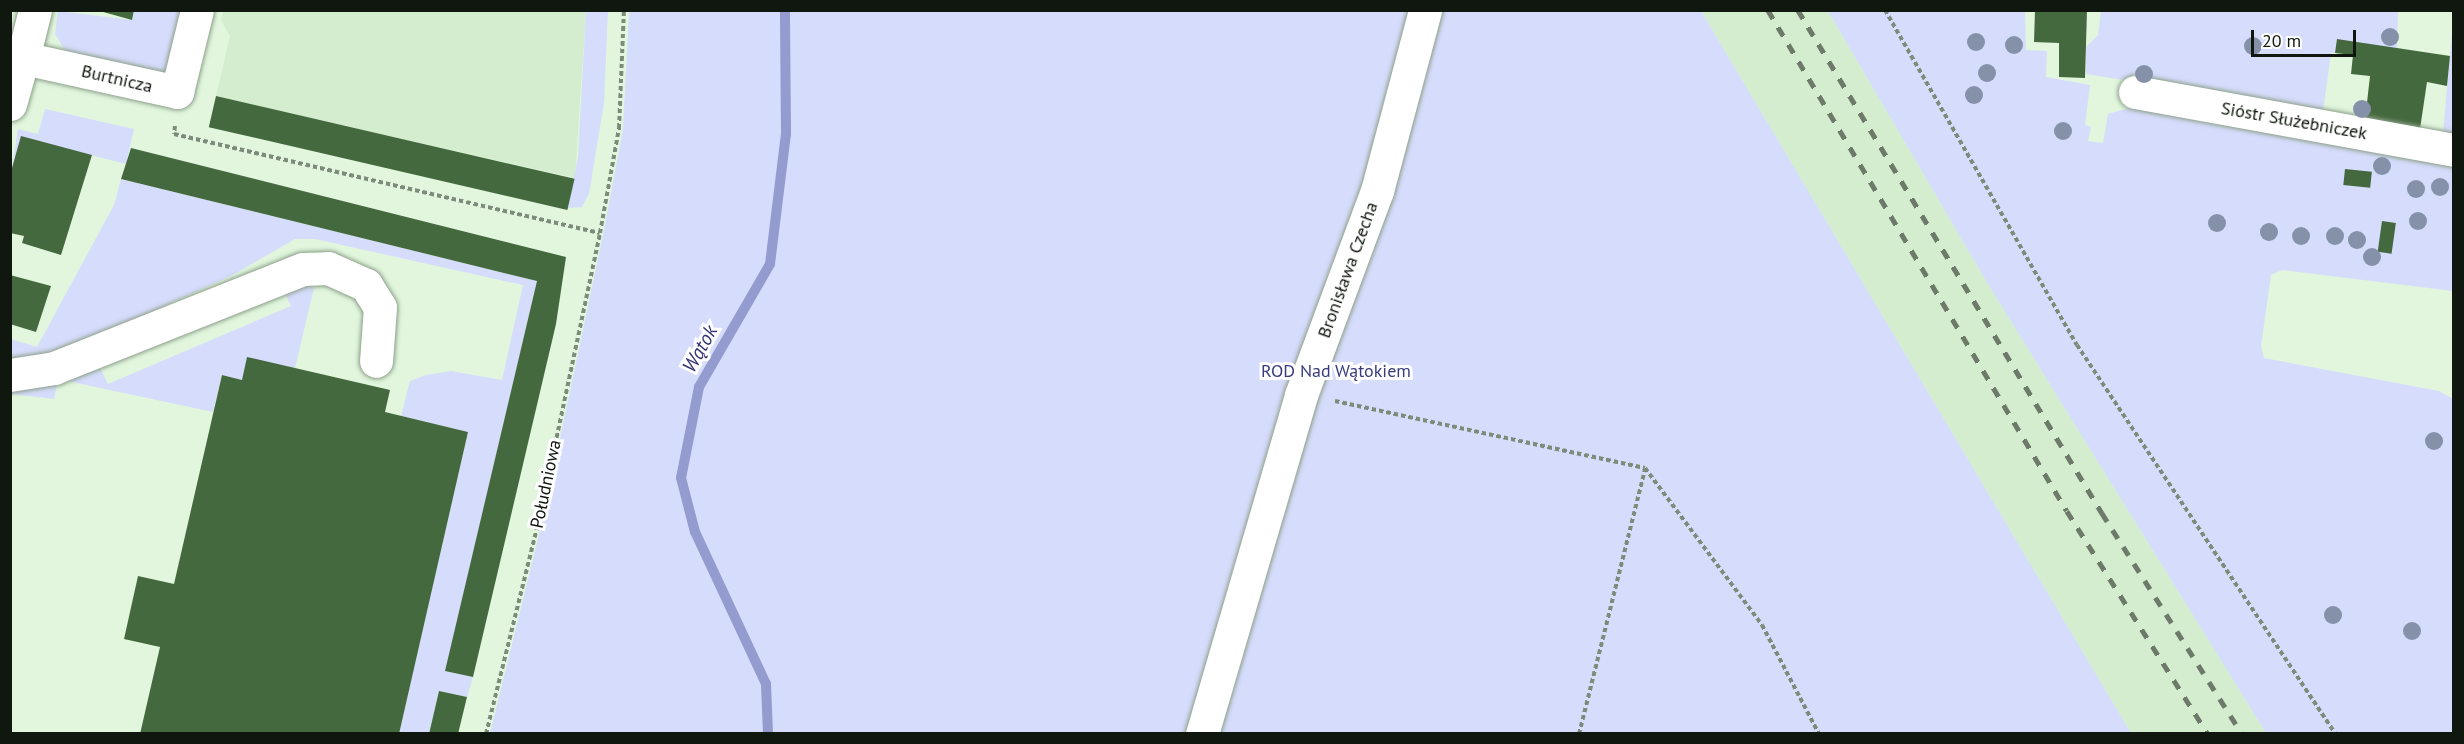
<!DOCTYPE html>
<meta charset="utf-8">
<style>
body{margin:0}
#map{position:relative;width:2464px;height:744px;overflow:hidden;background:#e1f6dd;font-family:"PT Sans",sans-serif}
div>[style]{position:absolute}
.built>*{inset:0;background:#d3edce}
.green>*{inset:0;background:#d6dcfc}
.stream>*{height:10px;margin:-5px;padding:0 5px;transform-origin:5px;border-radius:5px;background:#939bcf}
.building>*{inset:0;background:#45693e;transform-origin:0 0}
.path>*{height:4px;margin-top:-2px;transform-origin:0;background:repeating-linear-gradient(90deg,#7d8c7a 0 4.5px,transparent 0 7.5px)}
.roads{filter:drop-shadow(0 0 2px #8da08a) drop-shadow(0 0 2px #8da08a)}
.minor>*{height:33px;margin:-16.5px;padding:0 16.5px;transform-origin:16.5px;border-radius:16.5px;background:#fff}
.rail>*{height:4.5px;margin-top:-2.25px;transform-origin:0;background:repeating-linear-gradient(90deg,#6d7a6a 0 10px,transparent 0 20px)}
.trees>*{width:18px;height:18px;margin:-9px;border-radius:50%;background:#8590a9}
span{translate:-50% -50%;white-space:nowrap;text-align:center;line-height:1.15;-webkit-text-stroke:6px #fff;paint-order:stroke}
.street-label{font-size:18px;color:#10170e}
.park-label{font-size:18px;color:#393d7e}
.water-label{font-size:20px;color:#313373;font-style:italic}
.frame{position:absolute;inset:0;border:12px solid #10170e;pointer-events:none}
.scale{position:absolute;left:2251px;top:30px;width:105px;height:27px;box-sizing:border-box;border:3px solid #10170e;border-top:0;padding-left:8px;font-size:18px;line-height:21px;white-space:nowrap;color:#10170e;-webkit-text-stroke:4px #fff;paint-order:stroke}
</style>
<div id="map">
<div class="built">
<i style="clip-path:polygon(223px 11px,586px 11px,575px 178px,216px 96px,230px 36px,221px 20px)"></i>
<i style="clip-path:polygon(1701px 11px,1828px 11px,1989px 286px,2266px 733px,2131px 733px)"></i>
</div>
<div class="green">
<i style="clip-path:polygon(58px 11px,132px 20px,134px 11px,189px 11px,166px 72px,155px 73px,66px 52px,55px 34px)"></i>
<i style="clip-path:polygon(586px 11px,608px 11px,604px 103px,589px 194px,582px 207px,568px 208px,578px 157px)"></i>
<i style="clip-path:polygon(629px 11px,781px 11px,782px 135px,765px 265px,695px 387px,676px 480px,691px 533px,762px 687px,763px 733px,490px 733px,544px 514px,603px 235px,623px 129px)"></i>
<i style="clip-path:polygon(788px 11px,1701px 11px,2131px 733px,770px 733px,769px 683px,699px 532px,684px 480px,702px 389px,773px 266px,790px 133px)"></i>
<i style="clip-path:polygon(1828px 11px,2025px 11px,2026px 50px,2047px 51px,2046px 77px,2090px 85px,2085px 125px,2091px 127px,2088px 141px,2103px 143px,2108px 114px,2135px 106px,2453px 164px,2453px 291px,2282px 270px,2271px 275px,2261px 346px,2264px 358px,2439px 391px,2453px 399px,2453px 733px,2266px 733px,1989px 286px)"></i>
<i style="clip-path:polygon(2101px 11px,2398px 11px,2397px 48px,2331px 53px,2323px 112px,2086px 74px,2086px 47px,2098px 35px)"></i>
<i style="clip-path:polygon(2453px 22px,2453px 134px,2443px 133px)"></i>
<i style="clip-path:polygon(45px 109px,134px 129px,126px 164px,21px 137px,11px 175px,18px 129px,38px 134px)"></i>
<i style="clip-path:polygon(121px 179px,537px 281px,446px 671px,473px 677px,467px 697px,439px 691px,429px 733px,399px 733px,468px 432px,401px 416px,410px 381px,426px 375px,451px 371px,502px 380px,523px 285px,315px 239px,295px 239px,231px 276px,83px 343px,11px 363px,11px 339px,37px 347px,114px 205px)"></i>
<i style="clip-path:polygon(306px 279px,314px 288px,295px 368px,242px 380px,222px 375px,213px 412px,58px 379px,54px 399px,11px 394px,10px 381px,97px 361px,108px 384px,291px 306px,280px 283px)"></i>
</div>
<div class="stream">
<i style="left:768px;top:734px;width:50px;rotate:-92.3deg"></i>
<i style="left:766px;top:684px;width:168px;rotate:-115deg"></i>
<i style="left:695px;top:532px;width:56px;rotate:-104.5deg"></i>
<i style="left:681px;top:478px;width:93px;rotate:-78.8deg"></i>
<i style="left:699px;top:387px;width:142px;rotate:-60deg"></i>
<i style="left:770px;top:264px;width:131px;rotate:-83deg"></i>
<i style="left:786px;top:134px;width:124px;rotate:-90.5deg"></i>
</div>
<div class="building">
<i style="clip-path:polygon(96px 10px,134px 10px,132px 20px)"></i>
<i style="clip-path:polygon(2035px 10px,2087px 10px,2085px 78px,2059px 77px,2059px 43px,2034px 42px)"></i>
<i style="clip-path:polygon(2337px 39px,2450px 56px,2447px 86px,2427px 82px,2420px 129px,2365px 120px,2370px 76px,2351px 74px,2353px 55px,2335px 53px)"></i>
<i style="left:216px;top:96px;width:368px;height:32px;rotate:13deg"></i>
<i style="clip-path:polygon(21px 136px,92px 155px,61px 255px,22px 243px,24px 236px,10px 233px,10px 175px)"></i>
<i style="clip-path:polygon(131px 148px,566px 257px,556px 324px,473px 677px,445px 671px,537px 281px,121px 179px)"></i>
<i style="left:2345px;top:169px;width:27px;height:16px;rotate:6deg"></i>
<i style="left:2382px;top:221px;width:14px;height:31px;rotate:8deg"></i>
<i style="clip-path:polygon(10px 275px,51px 286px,36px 332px,10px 324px)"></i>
<i style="clip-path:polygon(247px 357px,390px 390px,385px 412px,468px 432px,399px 734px,140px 734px,160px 647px,124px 639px,138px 576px,174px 584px,222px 375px,242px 380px)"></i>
<i style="clip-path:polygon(439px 691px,467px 697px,458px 734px,429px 734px)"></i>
</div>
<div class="path">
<i style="left:1885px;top:10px;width:386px;rotate:60.2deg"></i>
<i style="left:2077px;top:345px;width:467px;rotate:56.4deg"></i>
<i style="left:175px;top:126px;width:8px;rotate:97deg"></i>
<i style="left:174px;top:134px;width:437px;rotate:13.1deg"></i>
<i style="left:1335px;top:401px;width:317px;rotate:12.2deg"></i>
<i style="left:1645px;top:468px;width:196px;rotate:53.3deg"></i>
<i style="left:1762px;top:625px;width:123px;rotate:62.4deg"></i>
<i style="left:486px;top:734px;width:230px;rotate:-76.1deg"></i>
<i style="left:541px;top:511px;width:284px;rotate:-78deg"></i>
<i style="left:600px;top:233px;width:107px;rotate:-79.7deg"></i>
<i style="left:619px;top:128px;width:118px;rotate:-87.6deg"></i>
<i style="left:1579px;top:734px;width:273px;rotate:-76deg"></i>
</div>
<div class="roads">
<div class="minor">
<i style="left:35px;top:10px;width:49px;rotate:104deg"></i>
<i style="left:23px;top:58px;width:158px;rotate:12.4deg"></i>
<i style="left:177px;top:92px;width:84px;rotate:-76.3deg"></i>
<i style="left:2135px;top:92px;width:324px;rotate:10.3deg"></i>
<i style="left:10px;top:104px;width:48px;rotate:-74.2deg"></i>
<i style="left:10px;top:375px;width:45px;rotate:-9deg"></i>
<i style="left:54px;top:368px;width:268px;rotate:-21.7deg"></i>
<i style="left:303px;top:269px;width:25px;rotate:-2deg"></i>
<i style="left:328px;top:268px;width:42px;rotate:24.1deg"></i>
<i style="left:366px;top:285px;width:26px;rotate:58deg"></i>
<i style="left:380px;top:307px;width:54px;rotate:94.2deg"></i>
<i style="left:1202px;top:734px;width:353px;rotate:-73.7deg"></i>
<i style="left:1301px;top:395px;width:218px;rotate:-69.6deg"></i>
<i style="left:1377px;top:191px;width:187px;rotate:-75.1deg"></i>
</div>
</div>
<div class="rail">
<i style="left:1768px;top:10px;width:583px;rotate:59.17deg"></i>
<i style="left:2067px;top:511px;width:264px;rotate:57.7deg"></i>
<i style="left:1798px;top:10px;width:588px;rotate:58.85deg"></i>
<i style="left:2102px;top:513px;width:262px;rotate:57.6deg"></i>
</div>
<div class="trees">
<i style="left:2390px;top:37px"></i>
<i style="left:1976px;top:42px"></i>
<i style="left:2014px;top:45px"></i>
<i style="left:2253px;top:46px"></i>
<i style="left:1987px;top:73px"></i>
<i style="left:2144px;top:74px"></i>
<i style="left:1974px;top:95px"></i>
<i style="left:2362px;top:109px"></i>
<i style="left:2063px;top:131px"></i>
<i style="left:2382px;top:166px"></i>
<i style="left:2440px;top:187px"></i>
<i style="left:2416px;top:189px"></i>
<i style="left:2418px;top:221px"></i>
<i style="left:2217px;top:223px"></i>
<i style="left:2269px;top:232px"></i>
<i style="left:2301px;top:236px"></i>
<i style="left:2335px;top:236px"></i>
<i style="left:2357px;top:240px"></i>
<i style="left:2372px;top:257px"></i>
<i style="left:2434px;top:441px"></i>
<i style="left:2333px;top:615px"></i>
<i style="left:2412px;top:631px"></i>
</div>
<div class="street-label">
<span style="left:117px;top:79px;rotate:13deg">Burtnicza</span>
<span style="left:2294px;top:121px;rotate:10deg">Sióstr Służebniczek</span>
<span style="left:1348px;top:270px;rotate:-70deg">Bronisława Czecha</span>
<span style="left:546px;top:484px;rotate:-78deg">Południowa</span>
</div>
<div class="park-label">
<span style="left:1336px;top:371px">ROD Nad Wątokiem</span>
</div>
<div class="water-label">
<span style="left:700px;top:349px;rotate:-61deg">Wątok</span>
</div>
<div class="frame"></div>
<div class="scale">20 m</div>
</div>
